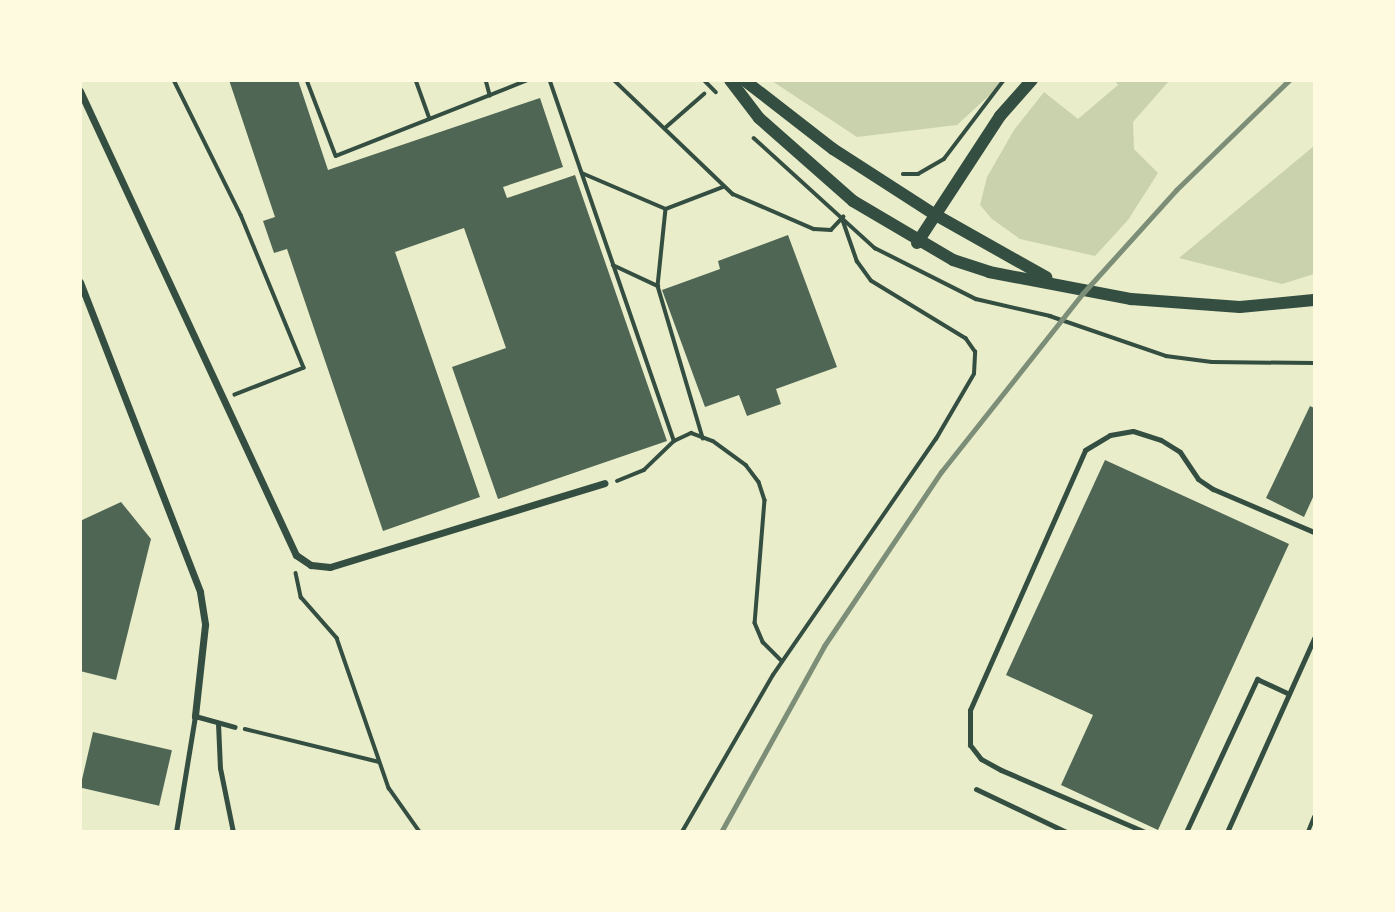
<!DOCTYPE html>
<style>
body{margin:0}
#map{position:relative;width:1395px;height:912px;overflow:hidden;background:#e9edc9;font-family:Montserrat,sans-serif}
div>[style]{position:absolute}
.green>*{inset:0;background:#cad2ad}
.building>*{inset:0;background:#4f6655;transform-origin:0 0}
.path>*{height:3.5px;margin:-1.75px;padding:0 1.75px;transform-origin:1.75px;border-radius:1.75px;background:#344e41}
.service>*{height:5px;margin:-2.5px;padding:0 2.5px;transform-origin:2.5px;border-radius:2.5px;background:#344e41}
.minor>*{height:7px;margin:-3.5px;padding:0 3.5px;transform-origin:3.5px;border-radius:3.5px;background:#344e41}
.tertiary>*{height:12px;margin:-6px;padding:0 6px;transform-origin:6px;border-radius:6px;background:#344e41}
.rail>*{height:5px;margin:-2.5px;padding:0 2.5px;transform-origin:2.5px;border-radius:2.5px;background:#7c8e77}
span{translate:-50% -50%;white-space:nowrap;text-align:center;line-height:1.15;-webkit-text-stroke:6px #fefae0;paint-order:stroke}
.frame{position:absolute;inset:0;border:82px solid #fefae0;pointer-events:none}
</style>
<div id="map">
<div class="green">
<i style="clip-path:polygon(772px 81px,1005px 81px,957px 125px,857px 137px)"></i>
<i style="clip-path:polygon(1115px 81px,1169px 81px,1133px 122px,1134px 149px,1158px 173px,1128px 220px,1095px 256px,1020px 239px,992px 219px,980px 205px,987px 177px,1014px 130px,1044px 92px,1078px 119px,1118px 85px)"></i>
<i style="clip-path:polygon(1314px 146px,1314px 274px,1282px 284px,1179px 258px)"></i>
</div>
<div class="building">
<i style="clip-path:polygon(229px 80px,298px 80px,328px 170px,540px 98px,563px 167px,503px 187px,507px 198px,575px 175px,667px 441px,498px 499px,452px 367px,506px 348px,464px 228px,395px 252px,480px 497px,383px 531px,287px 249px,274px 253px,263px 221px,275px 217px)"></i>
<i style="clip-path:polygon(788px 235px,837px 367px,776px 389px,781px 404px,747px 416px,739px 395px,705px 407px,662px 290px,720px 269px,718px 261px)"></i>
<i style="clip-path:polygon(1310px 406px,1314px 408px,1314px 495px,1304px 517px,1266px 498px)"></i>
<i style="clip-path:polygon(1105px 460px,1289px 544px,1158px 830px,1061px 785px,1093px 715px,1006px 675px)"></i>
<i style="clip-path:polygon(121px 502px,151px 539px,116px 680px,80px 671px,80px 521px)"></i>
<i style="left:93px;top:732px;width:81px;height:57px;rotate:13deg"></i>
</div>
<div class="path">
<i style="left:174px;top:80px;width:151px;rotate:63.6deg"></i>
<i style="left:241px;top:215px;width:165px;rotate:67.6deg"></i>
<i style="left:304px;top:368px;width:74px;rotate:158.6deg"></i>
<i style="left:307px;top:80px;width:81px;rotate:69.1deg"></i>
<i style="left:336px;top:156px;width:206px;rotate:-21.6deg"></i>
<i style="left:416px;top:80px;width:41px;rotate:70.3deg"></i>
<i style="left:486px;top:80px;width:16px;rotate:75deg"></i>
<i style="left:550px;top:80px;width:382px;rotate:71deg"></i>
<i style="left:614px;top:80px;width:165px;rotate:43.8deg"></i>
<i style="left:733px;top:194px;width:88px;rotate:23.4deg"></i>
<i style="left:814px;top:229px;width:17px;rotate:3deg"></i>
<i style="left:831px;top:230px;width:18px;rotate:-47deg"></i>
<i style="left:704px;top:80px;width:17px;rotate:45deg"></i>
<i style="left:665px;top:128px;width:52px;rotate:-41.1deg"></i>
<i style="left:754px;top:138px;width:164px;rotate:42.3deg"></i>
<i style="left:875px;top:248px;width:113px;rotate:26.8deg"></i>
<i style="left:976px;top:299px;width:76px;rotate:12.9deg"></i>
<i style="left:1050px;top:316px;width:123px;rotate:19deg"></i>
<i style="left:1166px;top:356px;width:46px;rotate:7.4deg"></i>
<i style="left:1212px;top:362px;width:102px;rotate:0.6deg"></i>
<i style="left:582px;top:173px;width:91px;rotate:23.2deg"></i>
<i style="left:666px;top:209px;width:77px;rotate:95.9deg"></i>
<i style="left:903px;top:174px;width:15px"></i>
<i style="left:918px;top:174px;width:30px;rotate:-30deg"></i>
<i style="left:944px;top:159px;width:99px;rotate:-52.8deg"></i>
<i style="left:666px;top:209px;width:61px;rotate:-21.1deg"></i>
<i style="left:613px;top:265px;width:50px;rotate:25deg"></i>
<i style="left:658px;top:286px;width:159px;rotate:73.5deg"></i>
<i style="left:617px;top:481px;width:29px;rotate:-22deg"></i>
<i style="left:644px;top:470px;width:42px;rotate:-44deg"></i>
<i style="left:674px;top:441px;width:19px;rotate:-25deg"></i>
<i style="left:691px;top:433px;width:23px;rotate:20deg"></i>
<i style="left:713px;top:441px;width:41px;rotate:36deg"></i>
<i style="left:746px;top:465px;width:21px;rotate:53deg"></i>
<i style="left:759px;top:482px;width:19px;rotate:72deg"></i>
<i style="left:765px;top:500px;width:123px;rotate:94.6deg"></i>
<i style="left:755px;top:623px;width:21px;rotate:67deg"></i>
<i style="left:763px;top:642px;width:27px;rotate:45deg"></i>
<i style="left:296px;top:573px;width:25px;rotate:78deg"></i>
<i style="left:301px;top:597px;width:55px;rotate:48.7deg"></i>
<i style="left:337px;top:638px;width:159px;rotate:70.9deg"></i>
<i style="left:389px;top:788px;width:54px;rotate:54.8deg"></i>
<i style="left:245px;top:729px;width:138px;rotate:13.8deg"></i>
<i style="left:682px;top:832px;width:181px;rotate:-59.9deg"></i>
<i style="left:773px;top:675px;width:287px;rotate:-55.4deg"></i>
<i style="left:936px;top:439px;width:75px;rotate:-59.7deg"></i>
<i style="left:974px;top:374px;width:22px;rotate:-87deg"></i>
<i style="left:975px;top:352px;width:16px;rotate:-125deg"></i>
<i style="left:966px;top:339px;width:111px;rotate:-148.6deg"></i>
<i style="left:871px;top:281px;width:24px;rotate:-126deg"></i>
<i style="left:857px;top:262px;width:46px;rotate:-109.2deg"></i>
<i style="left:1308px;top:832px;width:16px;rotate:-68deg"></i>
</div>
<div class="service">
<i style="left:218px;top:723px;width:45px;rotate:87.5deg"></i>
<i style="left:220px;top:768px;width:65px;rotate:78.5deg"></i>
<i style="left:976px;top:789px;width:100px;rotate:25.5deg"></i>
<i style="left:176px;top:832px;width:118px;rotate:-80.7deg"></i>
<i style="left:195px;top:716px;width:41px;rotate:15.4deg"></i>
<i style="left:1145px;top:832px;width:157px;rotate:-156.7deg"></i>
<i style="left:1001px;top:770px;width:23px;rotate:-151deg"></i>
<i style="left:981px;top:759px;width:18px;rotate:-128deg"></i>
<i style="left:970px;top:745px;width:35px;rotate:-90deg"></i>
<i style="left:970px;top:710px;width:284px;rotate:-66.1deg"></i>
<i style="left:1085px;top:450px;width:29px;rotate:-31deg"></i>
<i style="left:1110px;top:435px;width:23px;rotate:-10deg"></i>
<i style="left:1133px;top:431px;width:29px;rotate:18deg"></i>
<i style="left:1161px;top:440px;width:22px;rotate:32deg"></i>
<i style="left:1180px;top:452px;width:32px;rotate:56deg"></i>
<i style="left:1198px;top:479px;width:18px;rotate:34deg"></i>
<i style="left:1213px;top:489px;width:110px;rotate:23.1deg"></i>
<i style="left:1186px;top:832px;width:169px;rotate:-65.1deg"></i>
<i style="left:1257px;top:679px;width:35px;rotate:25deg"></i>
<i style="left:1227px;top:832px;width:213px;rotate:-65.8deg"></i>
</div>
<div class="minor">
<i style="left:80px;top:91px;width:512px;rotate:65.04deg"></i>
<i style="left:296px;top:555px;width:18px;rotate:34deg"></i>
<i style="left:311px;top:565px;width:19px;rotate:6deg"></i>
<i style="left:330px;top:567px;width:287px;rotate:-17deg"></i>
<i style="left:80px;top:282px;width:332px;rotate:68.8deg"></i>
<i style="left:200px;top:592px;width:33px;rotate:81deg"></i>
<i style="left:205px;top:625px;width:92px;rotate:96.3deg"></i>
</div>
<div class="tertiary">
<i style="left:730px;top:80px;width:48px;rotate:52.7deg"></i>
<i style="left:759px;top:118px;width:125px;rotate:41.4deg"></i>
<i style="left:853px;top:201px;width:116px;rotate:30.5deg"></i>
<i style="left:953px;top:260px;width:38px;rotate:18deg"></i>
<i style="left:989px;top:272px;width:145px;rotate:10.8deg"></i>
<i style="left:1131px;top:299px;width:109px;rotate:4.2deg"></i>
<i style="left:1240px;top:307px;width:74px;rotate:-5.4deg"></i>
<i style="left:744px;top:80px;width:113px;rotate:37.8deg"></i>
<i style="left:833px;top:149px;width:120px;rotate:32.8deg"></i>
<i style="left:934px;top:214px;width:129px;rotate:29.4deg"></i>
<i style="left:917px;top:243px;width:152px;rotate:-56.8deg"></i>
<i style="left:1000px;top:116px;width:48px;rotate:-48.4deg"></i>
</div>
<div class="rail">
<i style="left:721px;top:832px;width:213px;rotate:-61deg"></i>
<i style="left:824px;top:646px;width:210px;rotate:-56.1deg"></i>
<i style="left:941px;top:472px;width:228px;rotate:-51.6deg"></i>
<i style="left:1083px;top:293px;width:139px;rotate:-47.9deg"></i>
<i style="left:1176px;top:190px;width:158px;rotate:-44.2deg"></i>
</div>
<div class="frame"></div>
</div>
